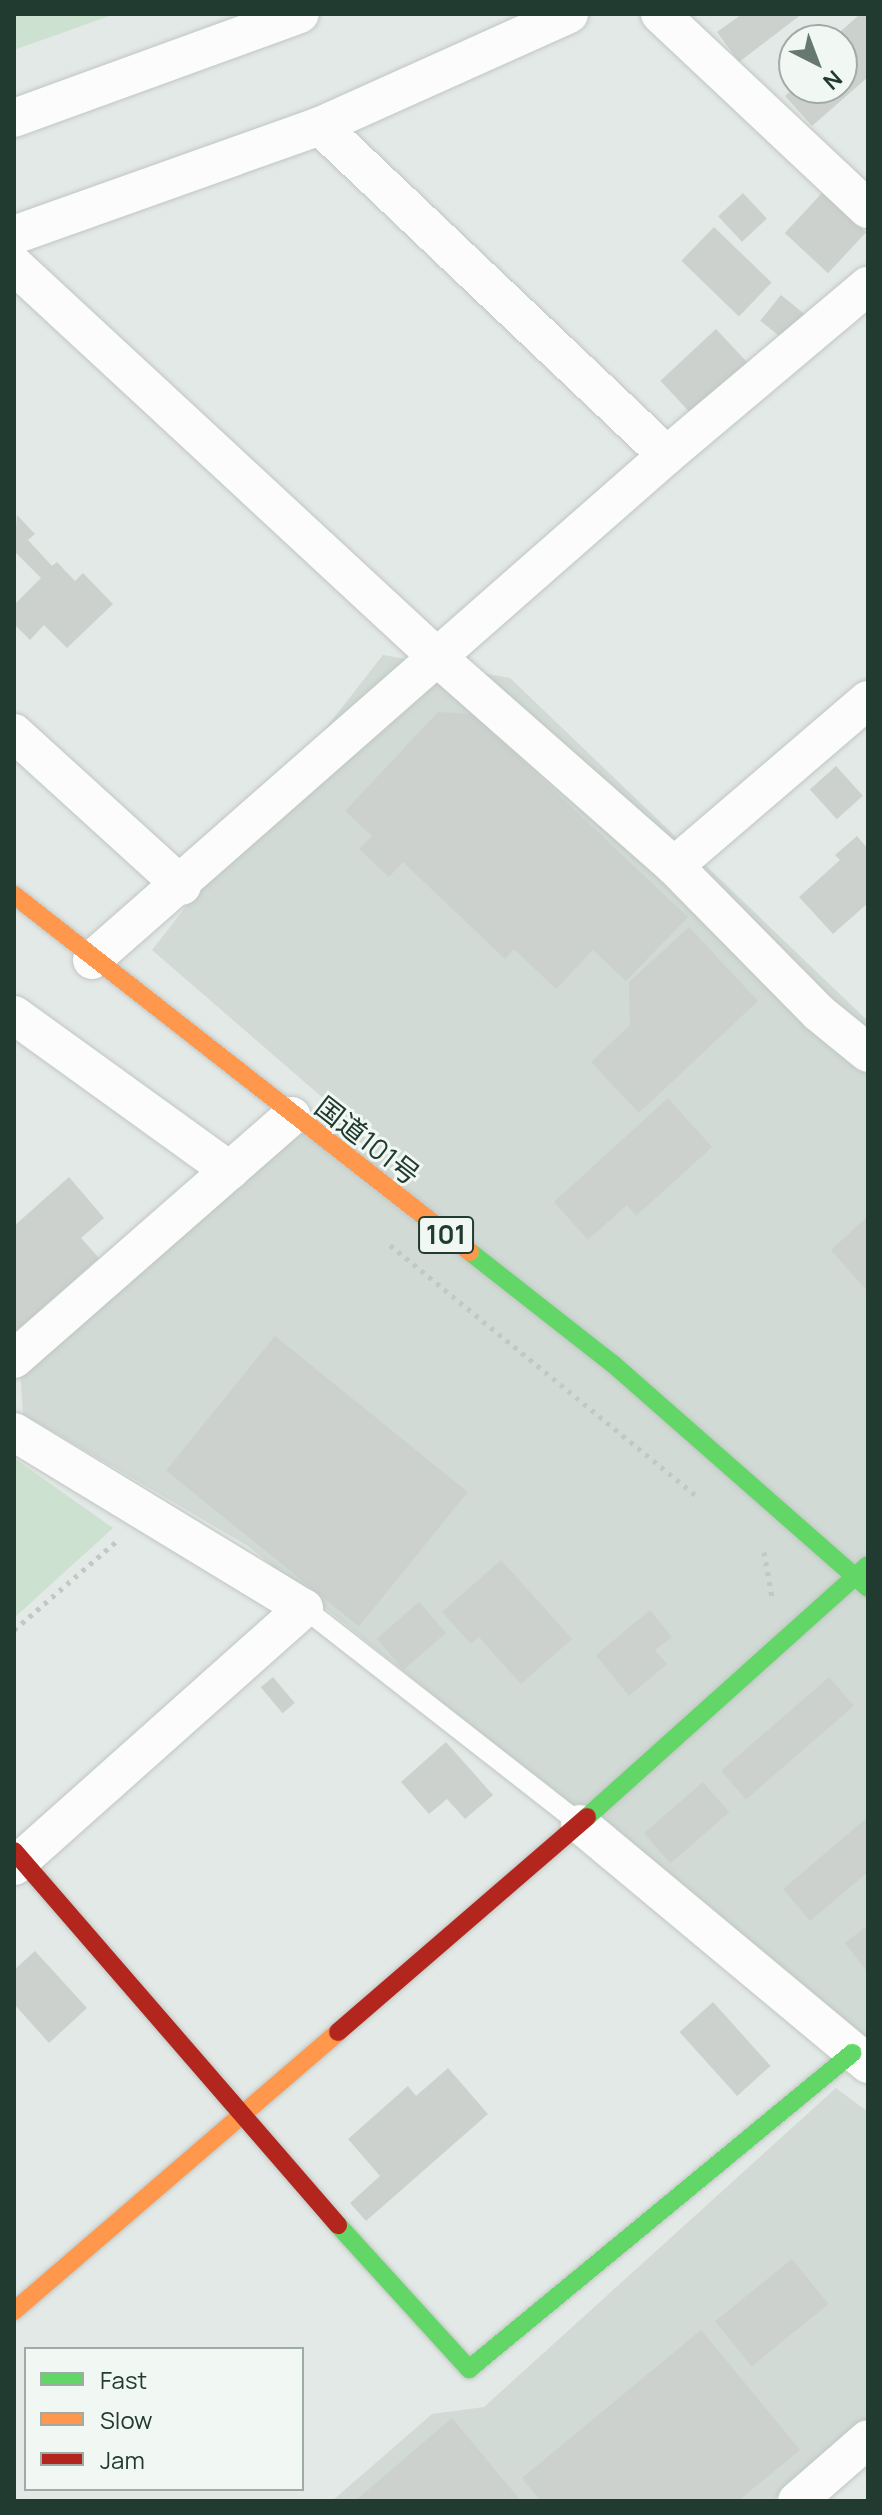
<!DOCTYPE html>
<meta charset="utf-8">
<style>
body{margin:0}
#map{position:relative;width:882px;height:2515px;overflow:hidden;background:#e3e9e6;font-family:Manrope,"Noto Sans JP",sans-serif}
div>[style]{position:absolute}
.built>*{inset:0;background:#d1dad5}
.green>*{inset:0;background:#cce1d0}
.building>*{inset:0;background:#ccd1ce;transform-origin:0 0}
.path>*{height:5px;margin-top:-2.5px;transform-origin:0;background:repeating-linear-gradient(90deg,#c0c9c4 0 4px,transparent 0 10px)}
.roads{filter:drop-shadow(0 0 2px #c0c6c3) drop-shadow(0 0 2px #c0c6c3)}
.lane>*{height:20px;margin:-10px;padding:0 10px;transform-origin:10px;border-radius:10px;background:#fbfcfb}
.street>*{height:38px;margin:-19px;padding:0 19px;transform-origin:19px;border-radius:19px;background:#fbfcfb}
.fast>*{height:18px;margin:-9px;padding:0 9px;transform-origin:9px;border-radius:9px;background:#63d668}
.slow>*{height:18px;margin:-9px;padding:0 9px;transform-origin:9px;border-radius:9px;background:#ff974d}
.jam>*{height:18px;margin:-9px;padding:0 9px;transform-origin:9px;border-radius:9px;background:#b3261e}
span{translate:-50% -50%;white-space:nowrap;text-align:center;line-height:1.15;-webkit-text-stroke:6px #f1f8f3;paint-order:stroke}
.shield-label span{padding:2px 6px;background:#f1f8f3;border:2px solid;border-radius:6px;-webkit-text-stroke-width:0}
.shield-label{font-size:26px;color:#223b30;font-weight:700}
.street-label{font-size:28px;color:#223b30}
.frame{position:absolute;inset:0;border:16px solid #223b30;pointer-events:none}
.legend{position:absolute;left:24px;top:2347px;width:280px;height:144px;box-sizing:border-box;background:#f1f8f3;border:2px solid #9eaca5;margin:0;padding:10px 14px;list-style:none;font-size:24px;color:#223b30}
.legend li{display:flex;align-items:center;gap:16px;height:40px}
.legend b{width:40px;border:2px solid #9eaca5}
.north{position:absolute;left:778px;top:24px;width:80px;height:80px;box-sizing:border-box;background:#f1f8f3;border:2px solid #9eaca5;border-radius:50%;rotate:138deg;font-size:22px;font-weight:700;line-height:32px;text-align:center;color:#223b30}
.north::after{content:'';display:block;margin:auto;width:28px;height:36px;background:#667870;clip-path:polygon(50% 0,100% 100%,50% 72%,0 100%)}
</style>
<div id="map">
<div class="built">
<i style="clip-path:polygon(383px 655px,510px 678px,868px 1021px,868px 2045px,248px 1546px,23px 1414px,20px 1368px,330px 1104px,152px 950px)"></i>
<i style="clip-path:polygon(836px 2088px,868px 2112px,868px 2418px,772px 2501px,332px 2501px,432px 2414px,484px 2407px)"></i>
</div>
<div class="green">
<i style="clip-path:polygon(14px 14px,115px 14px,14px 50px)"></i>
<i style="clip-path:polygon(14px 1458px,113px 1528px,14px 1618px)"></i>
</div>
<div class="building">
<i style="clip-path:polygon(742px 14px,802px 14px,739px 62px,717px 32px)"></i>
<i style="clip-path:polygon(860px 14px,868px 14px,868px 77px,812px 126px,785px 96px,794px 88px,842px 88px,842px 40px,831px 40px)"></i>
<i style="left:823px;top:192px;width:59px;height:56px;rotate:43deg"></i>
<i style="left:743px;top:193px;width:35px;height:34px;rotate:47deg"></i>
<i style="left:714px;top:227px;width:80px;height:47px;rotate:44deg"></i>
<i style="left:781px;top:295px;width:33px;height:33px;rotate:39deg"></i>
<i style="left:716px;top:329px;width:52px;height:76px;rotate:47deg"></i>
<i style="clip-path:polygon(17px 515px,35px 534px,28px 540px,52px 566px,57px 562px,75px 581px,83px 573px,113px 604px,67px 648px,44px 625px,30px 640px,14px 624px,14px 605px,41px 578px,14px 551px)"></i>
<i style="clip-path:polygon(438px 712px,473px 714px,688px 917px,626px 981px,593px 950px,556px 989px,514px 949px,505px 959px,403px 862px,389px 877px,359px 849px,372px 836px,345px 811px)"></i>
<i style="left:836px;top:766px;width:40px;height:35px;rotate:48deg"></i>
<i style="clip-path:polygon(857px 836px,868px 849px,868px 903px,833px 934px,799px 897px,840px 860px,835px 855px)"></i>
<i style="clip-path:polygon(689px 927px,758px 1001px,639px 1113px,591px 1062px,630px 1025px,629px 982px)"></i>
<i style="clip-path:polygon(668px 1098px,712px 1147px,636px 1216px,627px 1205px,588px 1240px,554px 1202px)"></i>
<i style="clip-path:polygon(69px 1177px,104px 1218px,81px 1238px,99px 1258px,14px 1333px,14px 1226px)"></i>
<i style="clip-path:polygon(868px 1216px,868px 1292px,831px 1250px)"></i>
<i style="left:275px;top:1336px;width:248px;height:173px;rotate:39deg"></i>
<i style="clip-path:polygon(501px 1560px,572px 1639px,521px 1684px,479px 1637px,471px 1644px,442px 1612px)"></i>
<i style="left:419px;top:1602px;width:41px;height:56px;rotate:49deg"></i>
<i style="clip-path:polygon(650px 1610px,672px 1637px,655px 1650px,667px 1664px,629px 1696px,596px 1655px)"></i>
<i style="left:273px;top:1677px;width:34px;height:16px;rotate:50deg"></i>
<i style="left:829px;top:1677px;width:38px;height:143px;rotate:49deg"></i>
<i style="clip-path:polygon(446px 1742px,493px 1795px,465px 1819px,447px 1799px,429px 1814px,401px 1782px)"></i>
<i style="left:703px;top:1782px;width:40px;height:78px;rotate:49deg"></i>
<i style="clip-path:polygon(868px 1817px,868px 1872px,810px 1921px,783px 1889px)"></i>
<i style="clip-path:polygon(868px 1925px,868px 1973px,845px 1943px)"></i>
<i style="clip-path:polygon(35px 1951px,87px 2008px,49px 2043px,14px 2004px,14px 1970px)"></i>
<i style="left:713px;top:2002px;width:86px;height:45px;rotate:48deg"></i>
<i style="clip-path:polygon(448px 2068px,488px 2114px,366px 2221px,350px 2203px,380px 2176px,348px 2139px,408px 2086px,416px 2096px)"></i>
<i style="left:792px;top:2259px;width:58px;height:99px;rotate:51deg"></i>
<i style="clip-path:polygon(701px 2330px,800px 2450px,738px 2501px,541px 2501px,522px 2478px)"></i>
<i style="clip-path:polygon(452px 2418px,521px 2501px,355px 2501px)"></i>
</div>
<div class="path">
<i style="left:390px;top:1245px;width:398px;rotate:39.3deg"></i>
<i style="left:764px;top:1552px;width:46px;rotate:79.9deg"></i>
<i style="left:14px;top:1630px;width:138px;rotate:-40.9deg"></i>
</div>
<div class="roads">
<div class="lane">
<i style="left:304px;top:1608px;width:350px;rotate:38deg"></i>
</div>
<div class="street">
<i style="left:660px;top:14px;width:285px;rotate:43.2deg"></i>
<i style="left:14px;top:118px;width:304px;rotate:-20deg"></i>
<i style="left:320px;top:126px;width:478px;rotate:43.5deg"></i>
<i style="left:14px;top:235px;width:325px;rotate:-19.6deg"></i>
<i style="left:320px;top:126px;width:273px;rotate:-24.2deg"></i>
<i style="left:14px;top:265px;width:577px;rotate:42.82deg"></i>
<i style="left:437px;top:657px;width:316px;rotate:41.4deg"></i>
<i style="left:674px;top:866px;width:206px;rotate:45.4deg"></i>
<i style="left:819px;top:1013px;width:63px;rotate:39.2deg"></i>
<i style="left:14px;top:733px;width:227px;rotate:42.3deg"></i>
<i style="left:674px;top:866px;width:255px;rotate:-40.6deg"></i>
<i style="left:92px;top:960px;width:765px;rotate:-41.29deg"></i>
<i style="left:667px;top:455px;width:263px;rotate:-40.1deg"></i>
<i style="left:14px;top:1015px;width:266px;rotate:35.8deg"></i>
<i style="left:14px;top:1359px;width:369px;rotate:-41.2deg"></i>
<i style="left:14px;top:1432px;width:339px;rotate:31.3deg"></i>
<i style="left:304px;top:1608px;width:388px;rotate:138.3deg"></i>
<i style="left:580px;top:1824px;width:375px;rotate:39.8deg"></i>
<i style="left:797px;top:2501px;width:94px;rotate:-41.1deg"></i>
</div>
<div class="fast">
<i style="left:470px;top:1252px;width:182px;rotate:38.1deg"></i>
<i style="left:613px;top:1364px;width:339px;rotate:41.3deg"></i>
<i style="left:587px;top:1817px;width:377px;rotate:-41.9deg"></i>
<i style="left:338px;top:2225px;width:195px;rotate:47.7deg"></i>
<i style="left:469px;top:2369px;width:497px;rotate:-39.5deg"></i>
</div>
<div class="slow">
<i style="left:14px;top:895px;width:579px;rotate:38.06deg"></i>
<i style="left:14px;top:2311px;width:428px;rotate:-40.7deg"></i>
</div>
<div class="jam">
<i style="left:14px;top:1851px;width:495px;rotate:49.1deg"></i>
<i style="left:338px;top:2032px;width:329px;rotate:-40.8deg"></i>
</div>
</div>
<div class="shield-label">
<span style="left:446px;top:1235px">101</span>
</div>
<div class="street-label">
<span style="left:368px;top:1140px;rotate:38deg">国道101号</span>
</div>
<div class="frame"></div>
<ul class="legend">
<li><b style="height:10px;background:#63d668"></b>Fast</li>
<li><b style="height:10px;background:#ff974d"></b>Slow</li>
<li><b style="height:10px;background:#b3261e"></b>Jam</li>
</ul>
<div class="north">N</div>
</div>
